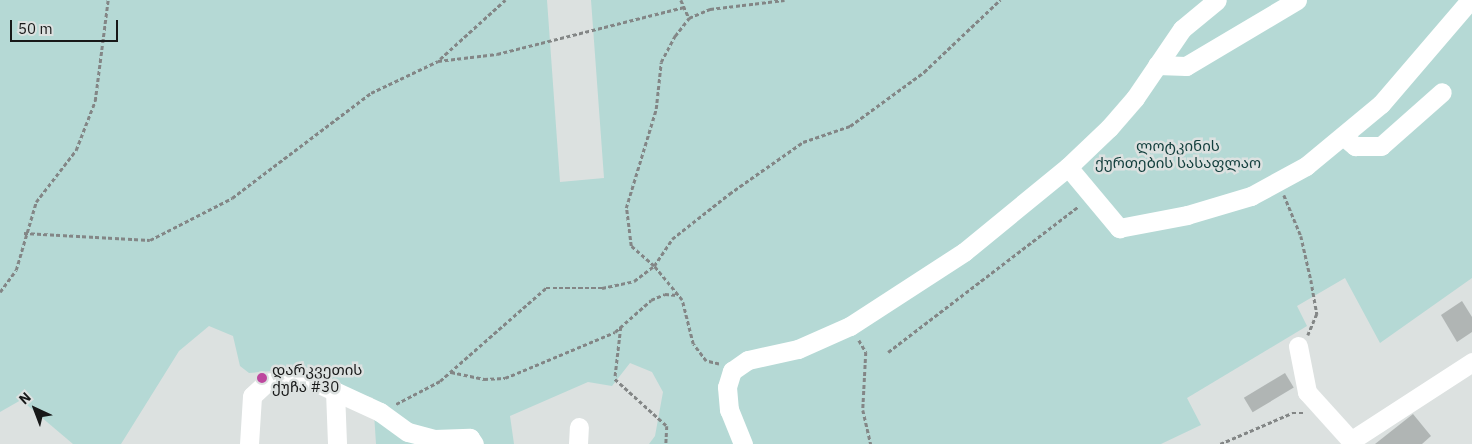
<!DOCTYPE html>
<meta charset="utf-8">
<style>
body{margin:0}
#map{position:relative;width:1472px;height:444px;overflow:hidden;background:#dce1e0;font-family:"IBM Plex Sans","Noto Sans Georgian",sans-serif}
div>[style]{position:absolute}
.green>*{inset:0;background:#b5d9d5}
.building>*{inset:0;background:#b0b5b4;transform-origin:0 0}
.path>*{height:2.5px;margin-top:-1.25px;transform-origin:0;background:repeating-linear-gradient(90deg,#838686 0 4px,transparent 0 6.5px)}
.minor>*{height:19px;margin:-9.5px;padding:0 9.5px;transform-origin:9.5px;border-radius:9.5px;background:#fff}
.dots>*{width:14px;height:14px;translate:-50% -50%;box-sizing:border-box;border:2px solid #dce1e0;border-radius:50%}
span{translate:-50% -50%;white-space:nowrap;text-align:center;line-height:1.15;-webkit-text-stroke:5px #dce1e0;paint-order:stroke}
.park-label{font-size:15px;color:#123e3c}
.poi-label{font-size:15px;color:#181919}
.left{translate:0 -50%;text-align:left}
.north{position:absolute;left:10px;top:384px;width:50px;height:50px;-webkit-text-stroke:4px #dce1e0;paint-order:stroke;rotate:317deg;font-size:14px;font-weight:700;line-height:20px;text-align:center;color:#181919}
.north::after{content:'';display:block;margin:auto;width:18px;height:22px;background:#181919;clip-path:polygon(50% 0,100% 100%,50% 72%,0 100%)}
.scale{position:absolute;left:10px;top:20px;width:108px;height:22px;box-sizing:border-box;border:2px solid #181919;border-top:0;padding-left:6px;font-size:15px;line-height:18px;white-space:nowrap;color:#181919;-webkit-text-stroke:4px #dce1e0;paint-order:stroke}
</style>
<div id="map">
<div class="green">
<i style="clip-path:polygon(0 0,547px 0,560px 182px,604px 178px,591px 0,1472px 0,1472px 278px,1380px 343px,1345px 278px,1297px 306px,1307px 326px,1187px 398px,1201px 425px,1161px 444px,649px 444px,655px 436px,663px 392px,652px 372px,630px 363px,612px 386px,588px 382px,510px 416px,514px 444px,376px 444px,373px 398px,285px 370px,249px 373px,240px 366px,233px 336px,209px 326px,179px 351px,121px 444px,73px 444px,21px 400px,0 412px)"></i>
</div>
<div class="building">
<i style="clip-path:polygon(1462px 301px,1472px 317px,1472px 332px,1457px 342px,1441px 315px)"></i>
<i style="left:1285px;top:373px;width:17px;height:48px;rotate:59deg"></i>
<i style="clip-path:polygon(1413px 414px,1431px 436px,1422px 444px,1375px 444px)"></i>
</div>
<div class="path">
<i style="left:681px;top:0;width:20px;rotate:66deg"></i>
<i style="left:440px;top:59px;width:88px;rotate:-42.2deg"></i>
<i style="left:1284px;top:195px;width:44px;rotate:67.5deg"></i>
<i style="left:1301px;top:236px;width:45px;rotate:77.2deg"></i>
<i style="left:1311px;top:280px;width:35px;rotate:80deg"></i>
<i style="left:1317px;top:314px;width:23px;rotate:113deg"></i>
<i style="left:24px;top:233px;width:126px;rotate:3.2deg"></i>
<i style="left:150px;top:240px;width:92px;rotate:-27.1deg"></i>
<i style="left:232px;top:198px;width:174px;rotate:-37.1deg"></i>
<i style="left:371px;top:93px;width:74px;rotate:-25.5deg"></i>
<i style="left:438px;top:61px;width:59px;rotate:-6.8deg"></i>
<i style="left:497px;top:54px;width:193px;rotate:-14.1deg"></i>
<i style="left:0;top:292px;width:27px;rotate:-54deg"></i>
<i style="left:16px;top:270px;width:71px;rotate:-73.6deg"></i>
<i style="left:36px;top:202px;width:66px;rotate:-52.4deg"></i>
<i style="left:76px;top:150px;width:53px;rotate:-68.8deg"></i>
<i style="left:95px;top:101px;width:102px;rotate:-82.7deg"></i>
<i style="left:621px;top:327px;width:52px;rotate:96.6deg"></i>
<i style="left:615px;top:379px;width:70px;rotate:42.1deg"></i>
<i style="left:667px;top:426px;width:18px;rotate:93deg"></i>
<i style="left:859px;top:340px;width:14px;rotate:60deg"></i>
<i style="left:866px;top:352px;width:58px;rotate:93deg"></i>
<i style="left:863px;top:410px;width:35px;rotate:77deg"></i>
<i style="left:888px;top:352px;width:240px;rotate:-37.4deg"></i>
<i style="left:719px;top:364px;width:13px;rotate:-167deg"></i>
<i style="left:706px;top:361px;width:21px;rotate:-127deg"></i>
<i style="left:693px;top:344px;width:45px;rotate:-104deg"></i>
<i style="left:682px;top:300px;width:44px;rotate:-129.5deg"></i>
<i style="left:654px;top:266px;width:30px;rotate:-139deg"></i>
<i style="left:631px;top:246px;width:38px;rotate:-97deg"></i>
<i style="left:626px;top:208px;width:103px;rotate:-73.1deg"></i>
<i style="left:656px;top:109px;width:47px;rotate:-83.9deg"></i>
<i style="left:661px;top:62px;width:30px;rotate:-62deg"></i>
<i style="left:675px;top:36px;width:23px;rotate:-52deg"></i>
<i style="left:689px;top:18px;width:23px;rotate:-23deg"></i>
<i style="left:710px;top:9px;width:75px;rotate:-6.9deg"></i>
<i style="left:451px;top:372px;width:34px;rotate:12deg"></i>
<i style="left:484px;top:379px;width:21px;rotate:-3deg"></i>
<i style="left:505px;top:378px;width:119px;rotate:-22.7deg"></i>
<i style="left:615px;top:332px;width:48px;rotate:-41.6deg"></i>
<i style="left:651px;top:300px;width:15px;rotate:-23deg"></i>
<i style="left:665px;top:294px;width:12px;rotate:5deg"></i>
<i style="left:396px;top:404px;width:50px;rotate:-27.6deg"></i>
<i style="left:440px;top:381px;width:141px;rotate:-41.3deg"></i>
<i style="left:546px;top:288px;width:56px"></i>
<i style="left:602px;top:288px;width:33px;rotate:-12deg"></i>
<i style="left:634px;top:281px;width:25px;rotate:-37deg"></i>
<i style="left:654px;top:266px;width:32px;rotate:-56deg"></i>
<i style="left:672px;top:239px;width:73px;rotate:-38.3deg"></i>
<i style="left:729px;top:194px;width:90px;rotate:-35.1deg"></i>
<i style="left:803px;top:142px;width:50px;rotate:-18.8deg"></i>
<i style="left:850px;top:126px;width:92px;rotate:-36.1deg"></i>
<i style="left:924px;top:72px;width:105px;rotate:-43.5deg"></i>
<i style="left:1220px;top:444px;width:78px;rotate:-23.3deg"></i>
<i style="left:1292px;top:413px;width:11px"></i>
</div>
<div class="minor">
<i style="left:1157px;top:65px;width:29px;rotate:2deg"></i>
<i style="left:1186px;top:66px;width:129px;rotate:-30.7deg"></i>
<i style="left:1343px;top:136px;width:16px;rotate:40deg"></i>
<i style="left:1355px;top:146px;width:26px"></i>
<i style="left:1381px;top:146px;width:81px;rotate:-41.5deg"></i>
<i style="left:1068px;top:167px;width:80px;rotate:50.1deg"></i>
<i style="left:1119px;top:228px;width:69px;rotate:-10.8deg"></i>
<i style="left:1187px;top:215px;width:67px;rotate:-16.5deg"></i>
<i style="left:1251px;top:196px;width:63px;rotate:-28.6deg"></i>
<i style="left:1306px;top:166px;width:97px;rotate:-39.6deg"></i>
<i style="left:1381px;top:104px;width:137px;rotate:-49.4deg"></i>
<i style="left:1298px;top:346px;width:47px;rotate:78.9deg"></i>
<i style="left:1307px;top:392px;width:70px;rotate:47.9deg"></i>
<i style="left:335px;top:391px;width:53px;rotate:87.8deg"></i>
<i style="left:1352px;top:440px;width:143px;rotate:-33deg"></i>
<i style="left:249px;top:444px;width:48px;rotate:-86.4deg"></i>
<i style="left:252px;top:396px;width:19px;rotate:-43deg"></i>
<i style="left:266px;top:383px;width:38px;rotate:-9deg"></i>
<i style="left:304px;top:377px;width:84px;rotate:24.7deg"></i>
<i style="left:380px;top:412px;width:34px;rotate:36deg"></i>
<i style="left:408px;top:432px;width:27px;rotate:15deg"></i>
<i style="left:434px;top:439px;width:36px;rotate:-2deg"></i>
<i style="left:470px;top:438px;width:7px;rotate:56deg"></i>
<i style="left:578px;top:444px;width:17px;rotate:-87deg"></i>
<i style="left:743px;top:444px;width:37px;rotate:-112deg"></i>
<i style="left:729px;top:410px;width:23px;rotate:-95deg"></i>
<i style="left:727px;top:387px;width:17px;rotate:-73deg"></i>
<i style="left:732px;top:371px;width:19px;rotate:-35deg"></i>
<i style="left:748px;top:360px;width:51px;rotate:-12.4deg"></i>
<i style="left:798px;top:349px;width:57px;rotate:-23.9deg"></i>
<i style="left:850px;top:326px;width:136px;rotate:-33deg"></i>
<i style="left:964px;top:252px;width:134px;rotate:-39.3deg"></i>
<i style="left:1068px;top:167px;width:57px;rotate:-43.6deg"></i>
<i style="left:1109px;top:128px;width:40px;rotate:-49deg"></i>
<i style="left:1135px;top:98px;width:83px;rotate:-55.7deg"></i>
<i style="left:1182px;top:29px;width:45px;rotate:-39.6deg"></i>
</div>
<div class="dots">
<i style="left:262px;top:378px;background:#bd479e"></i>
</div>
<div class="park-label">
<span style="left:1178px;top:154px">ლოტკინის<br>ქურთების სასაფლაო</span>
</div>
<div class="poi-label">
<span class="left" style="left:272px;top:378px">დარკვეთის<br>ქუჩა #30</span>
</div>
<div class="north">N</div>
<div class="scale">50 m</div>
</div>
